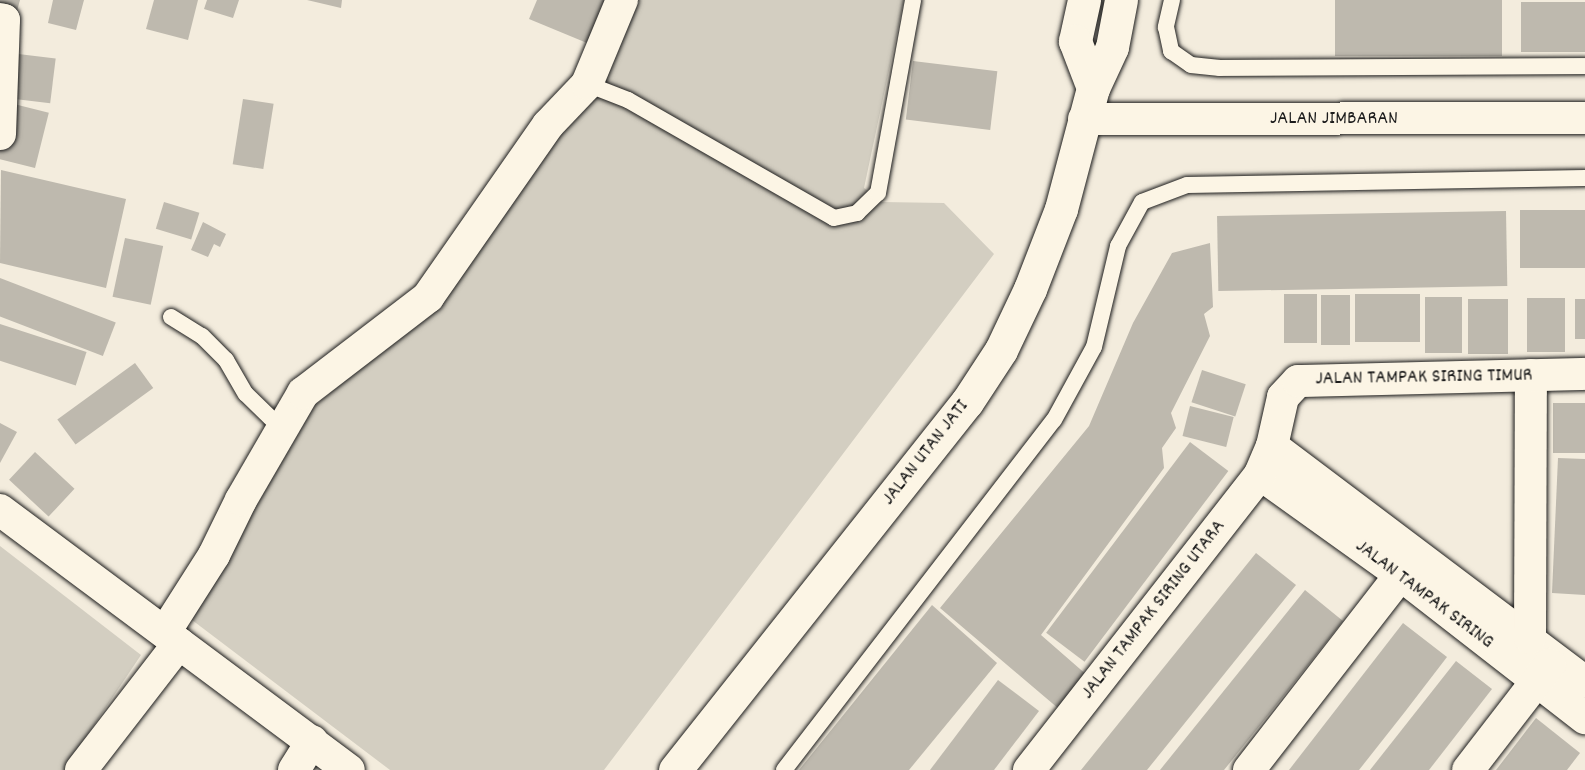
<!DOCTYPE html>
<style>
body{margin:0}
#map{position:relative;width:1585px;height:770px;overflow:hidden;background:#f3ecdd;font-family:Dekko,sans-serif}
div>[style]{position:absolute}
.green>*{inset:0;background:#d3cec1}
.building>*{inset:0;background:#beb9ae;transform-origin:0 0}
.roads{filter:drop-shadow(0 0 2px #1c1c1c) drop-shadow(0 0 2px #1c1c1c)}
.lane>*{height:16px;margin:-8px;padding:0 8px;transform-origin:8px;border-radius:8px;background:#fcf5e5}
.street>*{height:32px;margin:-16px;padding:0 16px;transform-origin:16px;border-radius:16px;background:#fcf5e5}
.secondary>*{height:33px;margin:-16.5px;padding:0 16.5px;transform-origin:16.5px;border-radius:16.5px;background:#fcf5e5}
span{translate:-50% -50%;white-space:nowrap;text-align:center;line-height:1.15;-webkit-text-stroke:4.5px #fcf5e5;paint-order:stroke}
.street-label{font-size:20px;color:#1c1c1c}
</style>
<div id="map">
<div class="green">
<i style="clip-path:polygon(620px 0,904px 0,864px 188px,882px 202px,944px 203px,994px 254px,604px 770px,390px 770px,192px 620px,292px 424px,434px 309px)"></i>
<i style="clip-path:polygon(0 546px,141px 655px,64px 770px,0 770px)"></i>
</div>
<div class="building">
<i style="clip-path:polygon(0 0,20px 0,17px 11px,0 7px)"></i>
<i style="clip-path:polygon(53px 0,84px 0,76px 30px,48px 23px)"></i>
<i style="clip-path:polygon(154px 0,198px 0,188px 40px,146px 29px)"></i>
<i style="clip-path:polygon(207px 0,239px 0,233px 18px,204px 9px)"></i>
<i style="clip-path:polygon(307px 0,342px 0,341px 8px)"></i>
<i style="clip-path:polygon(537px 0,605px 0,587px 43px,529px 19px)"></i>
<i style="left:1335px;top:0;width:167px;height:56px"></i>
<i style="left:1521px;top:2px;width:64px;height:50px"></i>
<i style="left:10px;top:53px;width:46px;height:45px;rotate:7deg"></i>
<i style="left:913px;top:61px;width:85px;height:59px;rotate:7deg"></i>
<i style="left:243px;top:99px;width:31px;height:66px;rotate:9deg"></i>
<i style="left:10px;top:103px;width:40px;height:57px;rotate:14deg"></i>
<i style="clip-path:polygon(1px 170px,126px 199px,106px 288px,0 263px)"></i>
<i style="left:164px;top:202px;width:37px;height:28px;rotate:17deg"></i>
<i style="left:1585px;top:210px;width:58px;height:65px;rotate:90deg"></i>
<i style="left:1506px;top:211px;width:75px;height:289px;rotate:89deg"></i>
<i style="clip-path:polygon(203px 222px,226px 234px,220px 247px,214px 244px,208px 257px,191px 250px)"></i>
<i style="left:125px;top:238px;width:39px;height:60px;rotate:12deg"></i>
<i style="clip-path:polygon(1210px 243px,1213px 307px,1204px 314px,1210px 336px,1171px 413px,1176px 428px,1162px 448px,1164px 468px,1041px 635px,1088px 676px,1059px 709px,940px 608px,1089px 426px,1133px 323px,1172px 253px)"></i>
<i style="left:0;top:278px;width:124px;height:36px;rotate:21deg"></i>
<i style="left:1317px;top:294px;width:49px;height:33px;rotate:90deg"></i>
<i style="left:1420px;top:294px;width:48px;height:65px;rotate:90deg"></i>
<i style="left:1321px;top:295px;width:29px;height:50px"></i>
<i style="left:1425px;top:297px;width:37px;height:56px"></i>
<i style="left:1527px;top:298px;width:38px;height:54px"></i>
<i style="left:1468px;top:299px;width:40px;height:55px"></i>
<i style="left:1575px;top:299px;width:10px;height:40px"></i>
<i style="left:0;top:324px;width:91px;height:35px;rotate:18deg"></i>
<i style="left:135px;top:363px;width:31px;height:96px;rotate:54deg"></i>
<i style="left:1202px;top:370px;width:46px;height:34px;rotate:18deg"></i>
<i style="left:1553px;top:403px;width:32px;height:50px"></i>
<i style="left:1190px;top:406px;width:45px;height:31px;rotate:14deg"></i>
<i style="clip-path:polygon(0 423px,17px 432px,0 463px)"></i>
<i style="left:1190px;top:442px;width:48px;height:239px;rotate:37deg"></i>
<i style="left:35px;top:452px;width:54px;height:38px;rotate:43deg"></i>
<i style="clip-path:polygon(1558px 458px,1585px 459px,1585px 595px,1552px 593px)"></i>
<i style="clip-path:polygon(1256px 553px,1296px 585px,1147px 770px,1081px 770px)"></i>
<i style="clip-path:polygon(1305px 590px,1343px 621px,1274px 708px,1224px 770px,1160px 770px)"></i>
<i style="clip-path:polygon(932px 605px,997px 663px,909px 770px,799px 770px)"></i>
<i style="clip-path:polygon(1403px 623px,1447px 657px,1404px 713px,1359px 770px,1289px 770px)"></i>
<i style="clip-path:polygon(1456px 661px,1492px 689px,1429px 770px,1370px 770px)"></i>
<i style="clip-path:polygon(998px 680px,1039px 711px,994px 770px,930px 770px)"></i>
<i style="clip-path:polygon(1536px 718px,1580px 753px,1567px 770px,1496px 770px)"></i>
</div>
<div class="roads">
<div class="lane">
<i style="left:1172px;top:0;width:28px;rotate:103deg"></i>
<i style="left:1166px;top:27px;width:25px;rotate:78deg"></i>
<i style="left:1171px;top:51px;width:24px;rotate:35deg"></i>
<i style="left:1191px;top:65px;width:29px;rotate:6deg"></i>
<i style="left:1220px;top:68px;width:365px;rotate:-0.3deg"></i>
<i style="left:587px;top:84px;width:44px;rotate:21.3deg"></i>
<i style="left:628px;top:100px;width:237px;rotate:29.8deg"></i>
<i style="left:834px;top:218px;width:24px;rotate:-12deg"></i>
<i style="left:857px;top:213px;width:29px;rotate:-44deg"></i>
<i style="left:878px;top:193px;width:196px;rotate:-79.7deg"></i>
<i style="left:171px;top:317px;width:36px;rotate:32deg"></i>
<i style="left:202px;top:336px;width:34px;rotate:45deg"></i>
<i style="left:226px;top:360px;width:39px;rotate:60deg"></i>
<i style="left:246px;top:394px;width:49px;rotate:44.2deg"></i>
<i style="left:784px;top:770px;width:442px;rotate:-52.4deg"></i>
<i style="left:1054px;top:420px;width:83px;rotate:-61.3deg"></i>
<i style="left:1094px;top:347px;width:104px;rotate:-76.6deg"></i>
<i style="left:1118px;top:246px;width:50px;rotate:-61.4deg"></i>
<i style="left:1142px;top:202px;width:48px;rotate:-20.7deg"></i>
<i style="left:1187px;top:185px;width:398px;rotate:-1deg"></i>
</div>
<div class="street">
<i style="left:0;top:19px;width:4px;rotate:14deg"></i>
<i style="left:4px;top:20px;width:114px;rotate:92deg"></i>
<i style="left:1084px;top:119px;width:501px;rotate:-0.11deg"></i>
<i style="left:1272px;top:446px;width:392px;rotate:37deg"></i>
<i style="left:1260px;top:474px;width:173px;rotate:35.6deg"></i>
<i style="left:1401px;top:575px;width:233px;rotate:37.9deg"></i>
<i style="left:0;top:510px;width:435px;rotate:36.7deg"></i>
<i style="left:165px;top:632px;width:91px;rotate:-57.5deg"></i>
<i style="left:214px;top:555px;width:61px;rotate:-63.9deg"></i>
<i style="left:241px;top:500px;width:124px;rotate:-59.9deg"></i>
<i style="left:303px;top:393px;width:158px;rotate:-37.5deg"></i>
<i style="left:428px;top:297px;width:210px;rotate:-55.1deg"></i>
<i style="left:548px;top:125px;width:57px;rotate:-46.4deg"></i>
<i style="left:587px;top:84px;width:91px;rotate:-67.4deg"></i>
<i style="left:1530px;top:638px;width:263px;rotate:-89.8deg"></i>
<i style="left:81px;top:770px;width:160px;rotate:-52.3deg"></i>
<i style="left:294px;top:770px;width:34px;rotate:-58deg"></i>
<i style="left:1029px;top:770px;width:375px;rotate:-52deg"></i>
<i style="left:1260px;top:474px;width:30px;rotate:-67deg"></i>
<i style="left:1272px;top:446px;width:50px;rotate:-77.3deg"></i>
<i style="left:1283px;top:397px;width:22px;rotate:-47deg"></i>
<i style="left:1298px;top:381px;width:287px;rotate:-1.4deg"></i>
<i style="left:1249px;top:770px;width:266px;rotate:-52.2deg"></i>
<i style="left:1468px;top:770px;width:134px;rotate:-52.3deg"></i>
</div>
<div class="secondary">
<i style="left:1084px;top:0;width:42px;rotate:102.4deg"></i>
<i style="left:1075px;top:41px;width:50px;rotate:69deg"></i>
<i style="left:675px;top:770px;width:470px;rotate:-51.6deg"></i>
<i style="left:967px;top:402px;width:62px;rotate:-56.8deg"></i>
<i style="left:1001px;top:350px;width:68px;rotate:-64.6deg"></i>
<i style="left:1030px;top:289px;width:86px;rotate:-68.8deg"></i>
<i style="left:1061px;top:209px;width:125px;rotate:-75.2deg"></i>
<i style="left:1093px;top:88px;width:45px;rotate:-65.1deg"></i>
<i style="left:1112px;top:47px;width:48px;rotate:-79.2deg"></i>
</div>
</div>
<div class="street-label">
<span style="left:1334px;top:119px">JALAN JIMBARAN</span>
<span style="left:1424px;top:378px;rotate:-1deg">JALAN TAMPAK SIRING TIMUR</span>
<span style="left:926px;top:453px;rotate:-52deg">JALAN UTAN JATI</span>
<span style="left:1424px;top:595px;rotate:37deg">JALAN TAMPAK SIRING</span>
<span style="left:1154px;top:610px;rotate:-52deg">JALAN TAMPAK SIRING UTARA</span>
</div>
</div>
